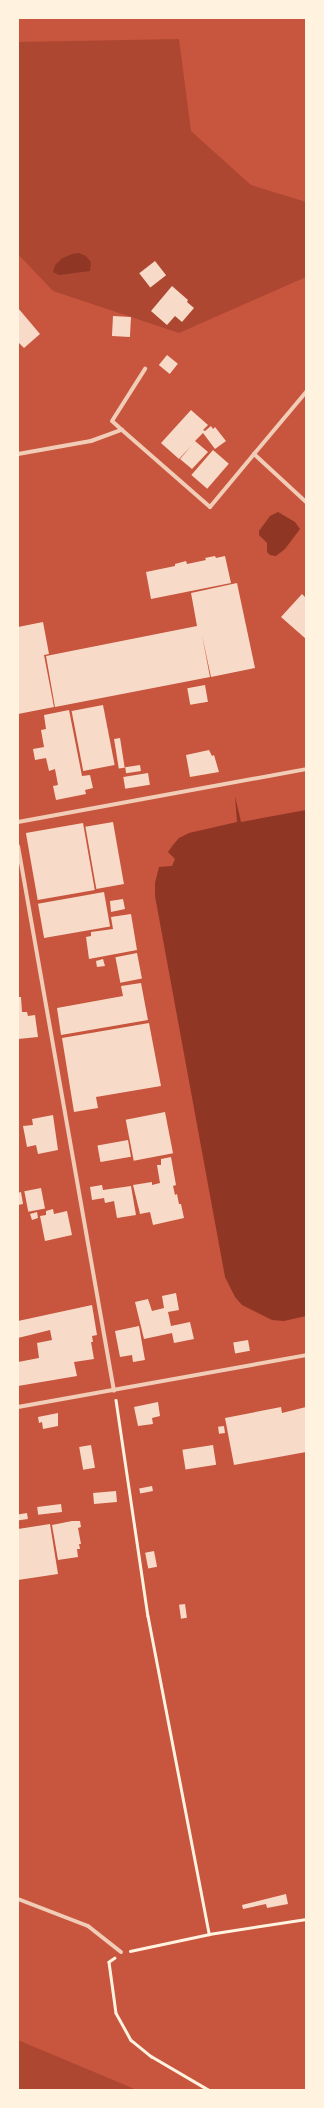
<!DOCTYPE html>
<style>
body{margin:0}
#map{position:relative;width:324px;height:2108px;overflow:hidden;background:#c8553d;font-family:Karla,sans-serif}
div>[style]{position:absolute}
.green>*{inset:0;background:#ae4732}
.water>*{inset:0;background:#8f3625}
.building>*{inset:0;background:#f7dbc8;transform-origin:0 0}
.path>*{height:2.5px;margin:-1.25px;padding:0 1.25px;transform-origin:1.25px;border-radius:1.25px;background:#fff3e0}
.minor>*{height:4px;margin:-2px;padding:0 2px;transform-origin:2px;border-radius:2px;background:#f1ccb7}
span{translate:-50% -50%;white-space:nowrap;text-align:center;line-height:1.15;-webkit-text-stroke:3px #fff3e0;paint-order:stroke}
.frame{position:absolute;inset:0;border:19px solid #fff3e0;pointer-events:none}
</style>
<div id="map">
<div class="green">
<i style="clip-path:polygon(179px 39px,191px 131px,251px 185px,306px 202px,306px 277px,179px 333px,53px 291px,18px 254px,18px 42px)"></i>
<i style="clip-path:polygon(18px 2040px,32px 2046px,137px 2090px,18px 2090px)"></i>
</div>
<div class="water">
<i style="clip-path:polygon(79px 253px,86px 256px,91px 262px,90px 271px,59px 275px,53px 272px,55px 265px,61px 259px,72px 254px)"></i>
<i style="clip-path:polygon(278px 512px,295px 522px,300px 529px,285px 549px,276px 556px,270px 555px,267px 552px,267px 543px,259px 535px,259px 531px,270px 516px)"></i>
<i style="clip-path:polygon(235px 796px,241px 822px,306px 810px,306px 1316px,284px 1321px,272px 1320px,242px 1305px,235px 1297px,225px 1277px,155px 896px,155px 883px,159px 867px,172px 866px,175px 859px,168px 852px,173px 845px,179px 838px,189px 833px,237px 822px)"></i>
</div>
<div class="building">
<i style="left:155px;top:261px;width:18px;height:20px;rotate:52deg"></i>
<i style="clip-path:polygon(172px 286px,188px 300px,187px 302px,194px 308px,182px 322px,175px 316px,167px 325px,151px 311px)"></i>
<i style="clip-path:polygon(18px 308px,40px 334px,24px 348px,18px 342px)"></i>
<i style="left:113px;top:316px;width:18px;height:20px;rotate:3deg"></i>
<i style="left:167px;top:355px;width:14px;height:13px;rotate:39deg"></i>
<i style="clip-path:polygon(191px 410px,208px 425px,203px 430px,205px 431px,211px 426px,213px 429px,215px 427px,226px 441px,215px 449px,203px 433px,195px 441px,208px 452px,192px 469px,180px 459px,192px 445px,179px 459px,161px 443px)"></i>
<i style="left:213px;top:450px;width:21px;height:33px;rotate:41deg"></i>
<i style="clip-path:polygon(215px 556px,216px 558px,225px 556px,231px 583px,151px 599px,146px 572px,175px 566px,175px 564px,186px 561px,187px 564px,206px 560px,205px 558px)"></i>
<i style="clip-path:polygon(237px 583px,255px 668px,211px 677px,202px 635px,210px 677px,55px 707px,46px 656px,197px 626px,191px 593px)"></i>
<i style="clip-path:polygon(302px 594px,306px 598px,306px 639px,281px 617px)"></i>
<i style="clip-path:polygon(43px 622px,49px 654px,44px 655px,54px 707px,18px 714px,18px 627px)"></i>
<i style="left:205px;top:685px;width:17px;height:18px;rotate:80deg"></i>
<i style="left:103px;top:705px;width:61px;height:32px;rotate:79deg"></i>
<i style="clip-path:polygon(69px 710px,82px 776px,90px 775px,93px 788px,85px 790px,86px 794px,56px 800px,53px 786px,58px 785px,55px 769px,49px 771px,46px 758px,35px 760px,33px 749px,44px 747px,41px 730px,46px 729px,44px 715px)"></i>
<i style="left:120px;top:738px;width:30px;height:6px;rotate:81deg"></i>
<i style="clip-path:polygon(209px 750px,212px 756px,214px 755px,219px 772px,190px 777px,186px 755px)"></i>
<i style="left:140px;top:765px;width:6px;height:15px;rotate:81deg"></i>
<i style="left:148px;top:773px;width:12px;height:25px;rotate:81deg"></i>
<i style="left:113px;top:822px;width:63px;height:28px;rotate:80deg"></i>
<i style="left:83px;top:823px;width:68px;height:58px;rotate:80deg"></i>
<i style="left:104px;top:892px;width:35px;height:67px;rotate:80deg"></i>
<i style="clip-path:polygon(123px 899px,125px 909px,111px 912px,110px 901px)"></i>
<i style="clip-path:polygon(131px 914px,137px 950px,89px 959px,86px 937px,91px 936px,91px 932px,113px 929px,111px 917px)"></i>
<i style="left:137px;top:953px;width:26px;height:22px;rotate:79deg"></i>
<i style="clip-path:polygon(103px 959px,105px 966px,97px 967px,96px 961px)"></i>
<i style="clip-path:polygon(141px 983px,148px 1020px,61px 1035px,57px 1008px,123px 996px,121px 986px)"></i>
<i style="clip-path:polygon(18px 997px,21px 997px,22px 1012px,27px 1012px,28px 1016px,35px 1015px,38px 1037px,18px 1039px)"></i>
<i style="clip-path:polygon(149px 1023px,161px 1086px,96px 1097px,98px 1108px,74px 1112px,62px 1038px)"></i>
<i style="left:165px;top:1112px;width:42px;height:40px;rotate:79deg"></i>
<i style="clip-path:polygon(53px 1115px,58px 1150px,38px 1154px,36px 1145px,27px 1147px,23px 1126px,33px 1125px,32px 1119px)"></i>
<i style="left:128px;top:1140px;width:17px;height:31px;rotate:80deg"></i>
<i style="clip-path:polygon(171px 1157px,176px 1185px,173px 1186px,175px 1195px,177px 1194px,179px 1204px,181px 1204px,184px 1218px,153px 1225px,150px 1212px,140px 1214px,133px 1185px,152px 1182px,152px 1185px,160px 1183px,157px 1165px,161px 1165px,161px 1159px)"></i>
<i style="clip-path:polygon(102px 1185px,103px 1190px,131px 1186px,136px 1215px,117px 1218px,114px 1201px,105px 1203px,104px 1198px,92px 1200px,90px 1187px)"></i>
<i style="left:41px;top:1188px;width:21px;height:17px;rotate:79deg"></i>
<i style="clip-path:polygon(21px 1192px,23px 1204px,18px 1205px,18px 1193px)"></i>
<i style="clip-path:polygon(53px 1209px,54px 1214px,67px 1211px,72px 1235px,45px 1241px,40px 1216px,46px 1215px,46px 1211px)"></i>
<i style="clip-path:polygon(37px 1212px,38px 1218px,32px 1220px,30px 1214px)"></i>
<i style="clip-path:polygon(176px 1293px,179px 1310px,168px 1312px,171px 1326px,190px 1322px,194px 1339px,174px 1343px,172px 1333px,144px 1339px,135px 1302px,148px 1299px,152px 1311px,164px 1308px,162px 1296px)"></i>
<i style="clip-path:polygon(92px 1305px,97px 1335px,92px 1336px,93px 1342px,91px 1342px,94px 1359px,74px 1362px,77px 1376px,18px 1386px,18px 1362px,39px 1358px,37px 1343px,52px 1340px,50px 1330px,18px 1338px,18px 1321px)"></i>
<i style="clip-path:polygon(139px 1326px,145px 1360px,133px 1362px,132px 1355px,120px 1357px,115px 1331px)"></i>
<i style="left:248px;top:1340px;width:11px;height:15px;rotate:80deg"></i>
<i style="clip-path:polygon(158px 1402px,160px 1416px,152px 1418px,153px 1424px,138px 1426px,134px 1407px)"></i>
<i style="clip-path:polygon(281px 1407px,282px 1413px,306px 1407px,306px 1452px,234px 1465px,225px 1418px)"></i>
<i style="clip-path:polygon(58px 1413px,58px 1426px,43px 1429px,42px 1422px,39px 1423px,38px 1417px)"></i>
<i style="left:224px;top:1426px;width:7px;height:6px;rotate:82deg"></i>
<i style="left:91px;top:1445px;width:23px;height:12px;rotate:80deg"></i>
<i style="left:213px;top:1445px;width:20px;height:31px;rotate:81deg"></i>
<i style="left:152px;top:1486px;width:5px;height:13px;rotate:79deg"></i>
<i style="left:116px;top:1491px;width:11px;height:23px;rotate:85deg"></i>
<i style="left:61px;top:1504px;width:8px;height:24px;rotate:83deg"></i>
<i style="left:27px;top:1513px;width:6px;height:9px;rotate:81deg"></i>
<i style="clip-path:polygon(72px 1521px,80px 1521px,81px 1527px,78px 1528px,81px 1544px,79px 1544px,80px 1549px,77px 1549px,78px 1557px,58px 1560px,52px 1525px)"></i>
<i style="clip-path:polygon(50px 1524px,58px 1574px,18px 1580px,18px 1529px)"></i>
<i style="left:154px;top:1551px;width:16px;height:9px;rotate:79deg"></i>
<i style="left:185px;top:1604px;width:14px;height:6px;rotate:82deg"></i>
<i style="clip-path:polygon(286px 1894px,288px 1904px,267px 1908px,266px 1904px,243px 1909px,242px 1905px)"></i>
</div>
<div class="path">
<i style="left:116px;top:1400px;width:218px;rotate:81.6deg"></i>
<i style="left:148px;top:1616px;width:324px;rotate:79.1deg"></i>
<i style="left:130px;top:1951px;width:81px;rotate:-12.1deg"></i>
<i style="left:209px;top:1934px;width:98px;rotate:-8.8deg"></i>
<i style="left:115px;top:1958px;width:7px;rotate:146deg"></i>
<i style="left:109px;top:1962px;width:51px;rotate:82.2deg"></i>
<i style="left:116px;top:2013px;width:31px;rotate:61deg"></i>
<i style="left:131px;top:2040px;width:26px;rotate:39deg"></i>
<i style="left:151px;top:2056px;width:67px;rotate:30.4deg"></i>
</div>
<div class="minor">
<i style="left:122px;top:430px;width:13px;rotate:-138deg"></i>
<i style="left:112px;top:421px;width:62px;rotate:-57.6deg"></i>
<i style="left:18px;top:454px;width:74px;rotate:-10.1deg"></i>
<i style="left:91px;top:441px;width:33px;rotate:-20deg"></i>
<i style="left:122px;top:430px;width:117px;rotate:41.2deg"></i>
<i style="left:210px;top:507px;width:69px;rotate:-50.3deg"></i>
<i style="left:254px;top:454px;width:71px;rotate:42.7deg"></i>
<i style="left:254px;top:454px;width:81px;rotate:-50deg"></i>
<i style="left:18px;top:822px;width:293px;rotate:-10.4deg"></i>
<i style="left:18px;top:846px;width:553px;rotate:80.01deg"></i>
<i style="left:18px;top:1407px;width:293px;rotate:-10.2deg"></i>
<i style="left:18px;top:1899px;width:75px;rotate:21.1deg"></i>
<i style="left:88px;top:1926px;width:42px;rotate:38.2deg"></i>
</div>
<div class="frame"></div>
</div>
